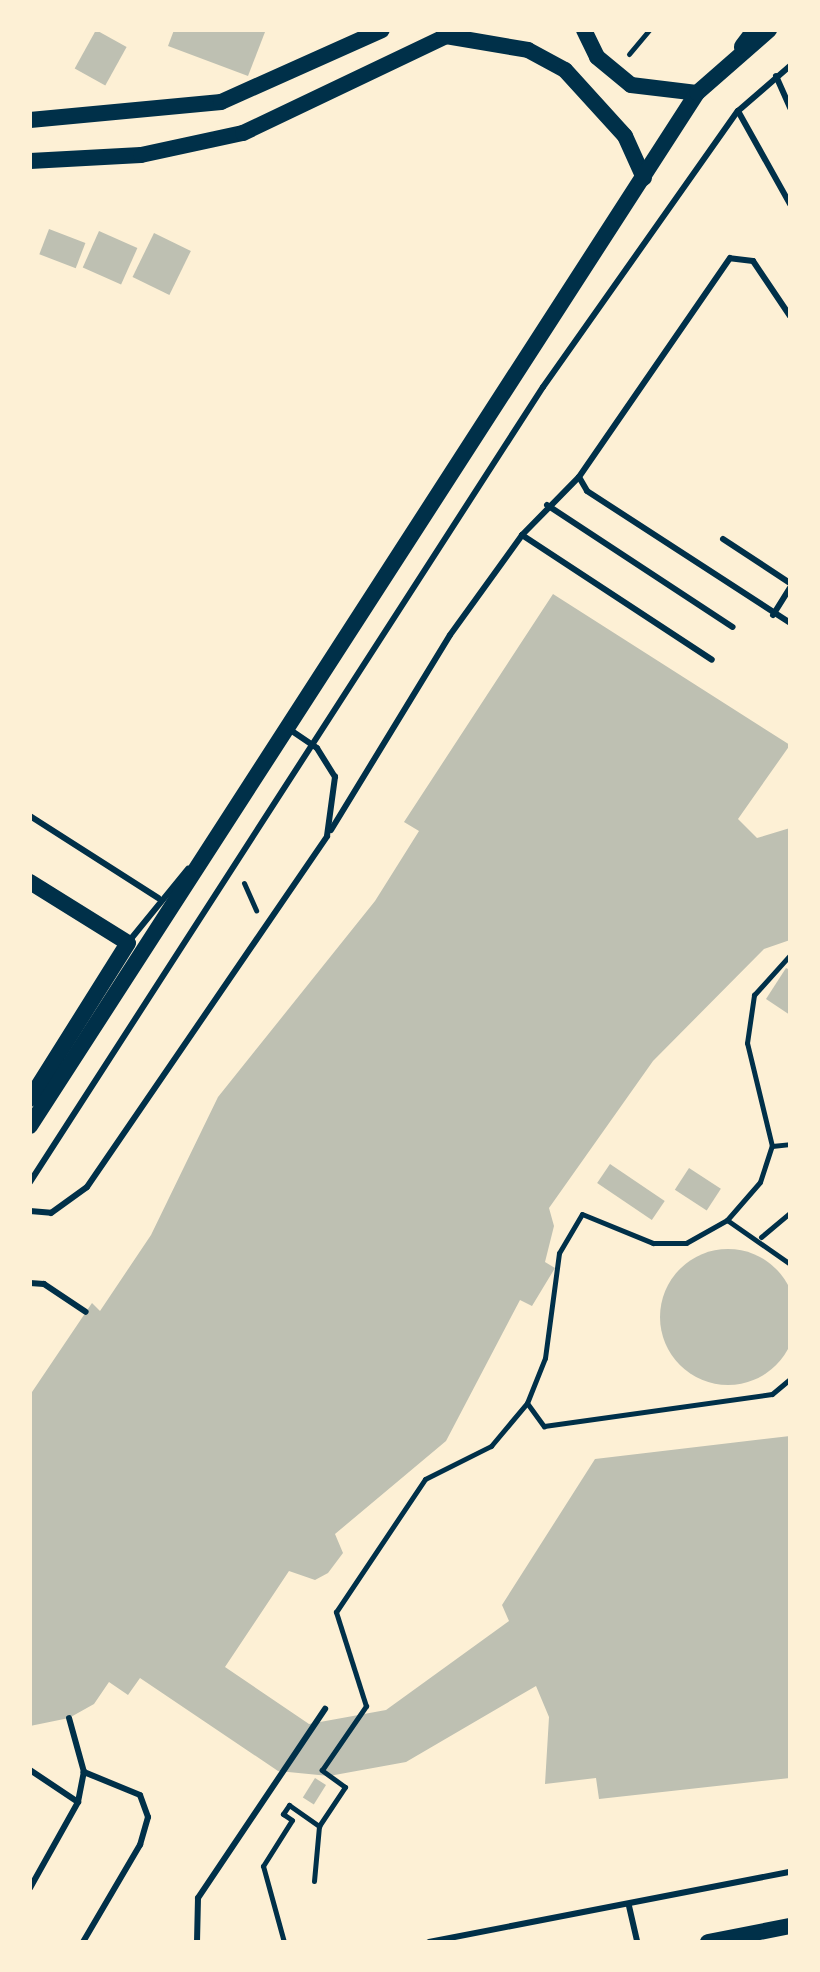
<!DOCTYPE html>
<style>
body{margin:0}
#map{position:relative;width:820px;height:1972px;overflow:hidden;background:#fdf0d5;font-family:"DM Sans",sans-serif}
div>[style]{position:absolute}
.building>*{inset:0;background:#bec0b2;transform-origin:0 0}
.round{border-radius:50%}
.path>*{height:5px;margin:-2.5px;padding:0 2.5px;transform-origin:2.5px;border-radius:2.5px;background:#003049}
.service>*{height:6px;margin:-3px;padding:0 3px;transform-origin:3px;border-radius:3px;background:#003049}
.secondary>*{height:16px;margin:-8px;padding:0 8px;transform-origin:8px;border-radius:8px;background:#003049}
.primary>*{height:20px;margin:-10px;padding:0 10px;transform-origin:10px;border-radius:10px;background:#003049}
span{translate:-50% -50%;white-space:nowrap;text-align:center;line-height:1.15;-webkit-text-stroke:7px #fdf0d5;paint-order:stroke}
.frame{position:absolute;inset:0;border:32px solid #fdf0d5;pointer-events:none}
</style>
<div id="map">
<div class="building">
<i style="left:96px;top:30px;width:35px;height:44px;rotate:29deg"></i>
<i style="clip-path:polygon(174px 30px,259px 30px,265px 32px,248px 76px,168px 46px)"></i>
<i style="left:49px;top:229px;width:39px;height:27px;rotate:21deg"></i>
<i style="left:99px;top:231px;width:42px;height:40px;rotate:24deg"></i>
<i style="left:154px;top:233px;width:41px;height:49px;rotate:26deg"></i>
<i style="clip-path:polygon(553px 594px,790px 745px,738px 819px,757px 838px,790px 828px,790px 940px,764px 949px,653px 1061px,549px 1208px,554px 1226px,545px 1262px,555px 1268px,532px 1306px,520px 1300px,446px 1441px,335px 1534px,343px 1553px,328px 1573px,315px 1580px,289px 1571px,225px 1667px,309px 1724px,386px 1710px,509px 1621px,502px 1605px,595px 1459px,790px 1436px,790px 1778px,599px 1799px,596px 1778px,545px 1784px,549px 1717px,536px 1686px,406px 1762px,329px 1776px,278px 1771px,140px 1678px,128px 1695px,109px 1682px,94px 1704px,69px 1718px,30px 1726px,30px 1395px,92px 1303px,100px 1311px,151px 1235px,218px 1097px,375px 901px,419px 831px,404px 822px)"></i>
<i style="clip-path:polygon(786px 968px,790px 970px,790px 1015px,766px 999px)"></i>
<i style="left:610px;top:1164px;width:66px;height:23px;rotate:34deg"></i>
<i style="left:689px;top:1168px;width:38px;height:26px;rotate:33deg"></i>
<i class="round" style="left:660px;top:1249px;width:136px;height:136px"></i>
<i style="left:315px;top:1778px;width:13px;height:23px;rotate:32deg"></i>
</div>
<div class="path">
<i style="left:629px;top:54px;width:31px;rotate:-50deg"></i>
<i style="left:244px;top:883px;width:30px;rotate:66deg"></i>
<i style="left:772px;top:1146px;width:18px;rotate:-6deg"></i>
<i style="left:727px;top:1220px;width:77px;rotate:34.9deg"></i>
<i style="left:761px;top:1237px;width:38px;rotate:-40deg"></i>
<i style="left:527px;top:1403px;width:29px;rotate:54deg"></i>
<i style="left:544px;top:1426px;width:230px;rotate:-8deg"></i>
<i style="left:772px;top:1394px;width:23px;rotate:-40deg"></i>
<i style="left:314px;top:1881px;width:55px;rotate:-84.8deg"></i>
<i style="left:319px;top:1826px;width:47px;rotate:-56.3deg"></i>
<i style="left:345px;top:1787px;width:29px;rotate:-144deg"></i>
<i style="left:322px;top:1770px;width:78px;rotate:-55.5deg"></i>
<i style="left:366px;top:1706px;width:99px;rotate:-107.7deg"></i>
<i style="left:336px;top:1612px;width:160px;rotate:-56.2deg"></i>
<i style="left:425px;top:1479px;width:74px;rotate:-26.6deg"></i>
<i style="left:491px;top:1446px;width:56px;rotate:-50.1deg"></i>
<i style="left:527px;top:1403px;width:48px;rotate:-68.2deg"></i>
<i style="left:545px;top:1358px;width:106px;rotate:-82.4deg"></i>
<i style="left:559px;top:1253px;width:45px;rotate:-59.5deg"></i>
<i style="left:582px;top:1214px;width:77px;rotate:22.2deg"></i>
<i style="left:653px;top:1243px;width:33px"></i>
<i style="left:686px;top:1243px;width:47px;rotate:-29.3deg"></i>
<i style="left:727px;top:1220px;width:50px;rotate:-49deg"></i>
<i style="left:760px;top:1182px;width:38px;rotate:-72deg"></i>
<i style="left:772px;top:1146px;width:106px;rotate:-103.6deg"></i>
<i style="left:747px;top:1043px;width:49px;rotate:-81.7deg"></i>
<i style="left:754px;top:995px;width:54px;rotate:-48deg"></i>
<i style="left:284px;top:1942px;width:79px;rotate:-105.4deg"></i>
<i style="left:263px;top:1866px;width:54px;rotate:-57.8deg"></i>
<i style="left:292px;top:1820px;width:11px;rotate:-146deg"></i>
<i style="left:283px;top:1814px;width:11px;rotate:-56deg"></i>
<i style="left:289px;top:1805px;width:37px;rotate:35deg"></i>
</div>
<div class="service">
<i style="left:776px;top:76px;width:35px;rotate:66deg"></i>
<i style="left:738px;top:111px;width:107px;rotate:60.8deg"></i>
<i style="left:790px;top:316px;width:66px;rotate:-123.9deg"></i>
<i style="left:753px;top:261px;width:23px;rotate:-173deg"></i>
<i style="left:730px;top:258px;width:266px;rotate:124.6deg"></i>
<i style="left:579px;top:477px;width:16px;rotate:60deg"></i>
<i style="left:587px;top:491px;width:242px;rotate:33deg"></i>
<i style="left:547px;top:505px;width:222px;rotate:33.3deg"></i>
<i style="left:522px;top:535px;width:227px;rotate:33.3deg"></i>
<i style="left:723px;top:539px;width:80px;rotate:33.3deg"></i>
<i style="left:773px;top:615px;width:32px;rotate:-58deg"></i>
<i style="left:30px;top:816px;width:152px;rotate:32.6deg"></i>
<i style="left:331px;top:830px;width:228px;rotate:-58.6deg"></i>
<i style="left:450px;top:635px;width:123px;rotate:-54.2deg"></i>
<i style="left:522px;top:535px;width:81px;rotate:-45.5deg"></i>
<i style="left:130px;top:940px;width:92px;rotate:-50.8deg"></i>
<i style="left:30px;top:1182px;width:946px;rotate:-57.17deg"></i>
<i style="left:543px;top:387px;width:338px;rotate:-54.8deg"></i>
<i style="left:738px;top:111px;width:69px;rotate:-40.9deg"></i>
<i style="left:30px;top:1211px;width:21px;rotate:5deg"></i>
<i style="left:51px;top:1213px;width:44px;rotate:-35.8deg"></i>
<i style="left:87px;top:1187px;width:425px;rotate:-55.6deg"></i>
<i style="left:327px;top:836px;width:60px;rotate:-82.3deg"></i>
<i style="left:335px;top:777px;width:34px;rotate:-122deg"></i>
<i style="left:317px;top:748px;width:32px;rotate:-146deg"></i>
<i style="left:30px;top:1283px;width:14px;rotate:4deg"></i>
<i style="left:44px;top:1284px;width:50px;rotate:33.7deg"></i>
<i style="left:30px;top:1770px;width:58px;rotate:33.7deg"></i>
<i style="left:30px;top:1888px;width:98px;rotate:-60.8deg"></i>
<i style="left:78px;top:1802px;width:31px;rotate:-79deg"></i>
<i style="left:84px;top:1772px;width:56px;rotate:-105.5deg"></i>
<i style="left:629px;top:1906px;width:37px;rotate:77deg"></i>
<i style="left:83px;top:1942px;width:113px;rotate:-59.6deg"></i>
<i style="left:140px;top:1845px;width:29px;rotate:-74deg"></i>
<i style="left:148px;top:1817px;width:23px;rotate:-110deg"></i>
<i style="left:140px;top:1795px;width:61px;rotate:-157.7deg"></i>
<i style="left:197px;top:1942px;width:44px;rotate:-88.7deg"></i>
<i style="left:198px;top:1898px;width:228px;rotate:-56.1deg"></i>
<i style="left:429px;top:1942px;width:368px;rotate:-11deg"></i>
</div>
<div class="secondary">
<i style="left:584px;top:30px;width:30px;rotate:64deg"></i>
<i style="left:597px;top:57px;width:44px;rotate:39.5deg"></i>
<i style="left:631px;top:85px;width:66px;rotate:6.9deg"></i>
<i style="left:446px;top:36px;width:83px;rotate:9.7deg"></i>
<i style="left:528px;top:50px;width:42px;rotate:28.4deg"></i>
<i style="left:565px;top:70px;width:89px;rotate:47.7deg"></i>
<i style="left:625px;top:136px;width:46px;rotate:65.7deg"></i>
<i style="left:30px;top:120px;width:192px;rotate:-5.4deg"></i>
<i style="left:221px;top:102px;width:176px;rotate:-24.1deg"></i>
<i style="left:30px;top:161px;width:111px;rotate:-3.1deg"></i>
<i style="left:141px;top:155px;width:104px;rotate:-12.2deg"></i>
<i style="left:243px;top:133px;width:239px;rotate:-25.5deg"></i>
<i style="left:30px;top:882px;width:115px;rotate:31.9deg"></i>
<i style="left:128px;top:943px;width:184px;rotate:122.1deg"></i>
<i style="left:30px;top:1126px;width:1230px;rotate:-57.15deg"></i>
<i style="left:697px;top:93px;width:96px;rotate:-41.2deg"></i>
<i style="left:708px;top:1942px;width:84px;rotate:-11deg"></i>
</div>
<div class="primary">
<i style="left:744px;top:47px;width:21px;rotate:-53deg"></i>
</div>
<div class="frame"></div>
</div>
